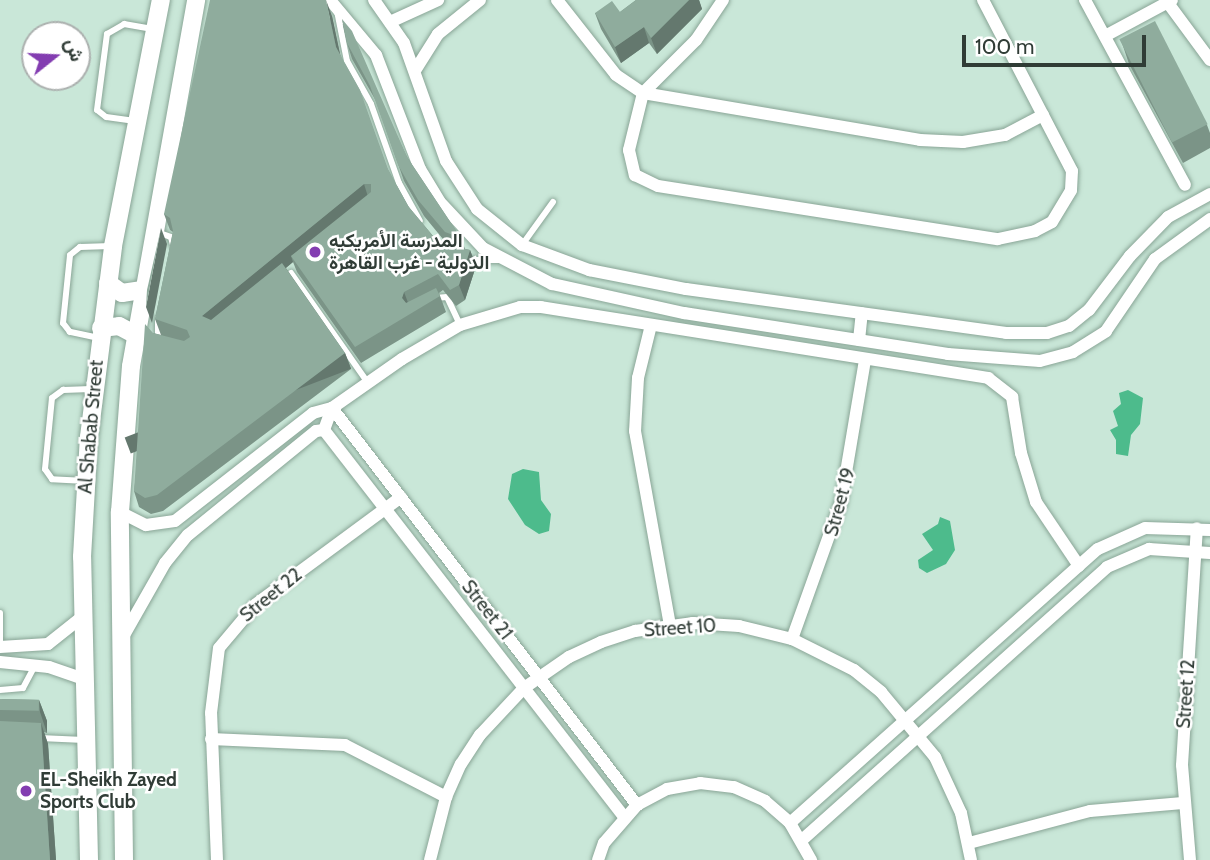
<!DOCTYPE html>
<meta charset="utf-8">
<style>
body{margin:0}
#map{position:relative;width:1210px;height:860px;overflow:hidden;background:#c9e7d8;font-family:Cabin,Vazirmatn,sans-serif}
div>[style]{position:absolute}
.water>*{inset:0;background:#4dbb8c}
.roads{filter:drop-shadow(0 0 2px #89a596) drop-shadow(0 0 2px #89a596)}
.lane>*{height:6px;margin:-3px;padding:0 3px;transform-origin:3px;border-radius:3px;background:#fff}
.street>*{height:12px;margin:-6px;padding:0 6px;transform-origin:6px;border-radius:6px;background:#fff}
.secondary>*{height:18px;margin:-9px;padding:0 9px;transform-origin:9px;border-radius:9px;background:#fff}
.wall>*{inset:0;background:#7b9487}
.shaded-wall>*{inset:0;background:#64786e;transform-origin:0 0}
.building>*{inset:0;background:#8fac9d;transform-origin:0 0}
.dots>*{width:19px;height:19px;translate:-50% -50%;box-sizing:border-box;border:4px solid #fff;border-radius:50%}
span{translate:-50% -50%;white-space:nowrap;text-align:center;line-height:1.15;-webkit-text-stroke:5px #fff;paint-order:stroke}
.poi-label{font-size:19px;color:#303c36;font-weight:700}
.left{translate:0 -50%;text-align:left}
.street-label{font-size:19px;color:#303c36}
.north{position:absolute;left:21px;top:21px;width:70px;height:70px;box-sizing:border-box;background:#fff;border:2px solid #acb1af;border-radius:50%;rotate:72deg;font-size:19px;font-weight:700;line-height:28px;text-align:center;color:#303c36}
.north::after{content:'';display:block;margin:auto;width:24px;height:32px;background:#833db1;clip-path:polygon(50% 0,100% 100%,50% 72%,0 100%)}
.scale{position:absolute;left:962px;top:35px;width:184px;height:32px;box-sizing:border-box;border:4px solid #303c36;border-top:0;padding-left:9px;font-size:21px;line-height:24px;white-space:nowrap;color:#303c36;-webkit-text-stroke:5px #fff;paint-order:stroke}
</style>
<div id="map">
<div class="water">
<i style="clip-path:polygon(1128px 390px,1143px 398px,1140px 424px,1131px 435px,1128px 456px,1116px 454px,1116px 440px,1110px 430px,1118px 426px,1113px 411px,1121px 404px,1119px 393px)"></i>
<i style="clip-path:polygon(523px 469px,539px 472px,541px 500px,551px 514px,549px 531px,539px 534px,525px 525px,508px 499px,512px 474px)"></i>
<i style="clip-path:polygon(940px 517px,950px 521px,955px 550px,946px 564px,927px 573px,919px 568px,918px 560px,933px 550px,922px 534px,938px 524px)"></i>
</div>
<div class="roads">
<div class="lane">
<i style="left:337px;top:11px;width:51px;rotate:78.7deg"></i>
<i style="left:347px;top:61px;width:49px;rotate:60.8deg"></i>
<i style="left:371px;top:104px;width:84px;rotate:70.5deg"></i>
<i style="left:399px;top:183px;width:43px;rotate:61.1deg"></i>
<i style="left:135px;top:121px;width:29px;rotate:-172deg"></i>
<i style="left:106px;top:117px;width:11px;rotate:-142deg"></i>
<i style="left:97px;top:110px;width:77px;rotate:-82.5deg"></i>
<i style="left:107px;top:34px;width:20px;rotate:-30deg"></i>
<i style="left:124px;top:24px;width:29px;rotate:10deg"></i>
<i style="left:157px;top:232px;width:15px;rotate:20deg"></i>
<i style="left:171px;top:237px;width:8px;rotate:76deg"></i>
<i style="left:522px;top:245px;width:53px;rotate:-54.2deg"></i>
<i style="left:467px;top:260px;width:34px"></i>
<i style="left:291px;top:273px;width:134px;rotate:55deg"></i>
<i style="left:435px;top:298px;width:12px;rotate:-5deg"></i>
<i style="left:447px;top:297px;width:31px;rotate:65deg"></i>
<i style="left:99px;top:338px;width:30px;rotate:-168deg"></i>
<i style="left:70px;top:332px;width:11px;rotate:-128deg"></i>
<i style="left:63px;top:323px;width:68px;rotate:-84.1deg"></i>
<i style="left:70px;top:255px;width:13px;rotate:-39deg"></i>
<i style="left:80px;top:247px;width:31px;rotate:-2deg"></i>
<i style="left:158px;top:341px;width:23px;rotate:-90deg"></i>
<i style="left:86px;top:481px;width:34px;rotate:-177deg"></i>
<i style="left:52px;top:479px;width:12px;rotate:-125deg"></i>
<i style="left:45px;top:469px;width:71px;rotate:-84.4deg"></i>
<i style="left:52px;top:398px;width:14px;rotate:-36deg"></i>
<i style="left:63px;top:390px;width:28px;rotate:-2deg"></i>
<i style="left:0;top:613px;width:34px;rotate:90deg"></i>
<i style="left:0;top:690px;width:23px;rotate:-5deg"></i>
<i style="left:23px;top:688px;width:26px;rotate:-62deg"></i>
<i style="left:40px;top:738px;width:44px;rotate:2.6deg"></i>
</div>
<div class="street">
<i style="left:330px;top:0;width:72px;rotate:50.1deg"></i>
<i style="left:376px;top:55px;width:122px;rotate:68.9deg"></i>
<i style="left:420px;top:169px;width:37px;rotate:59deg"></i>
<i style="left:439px;top:201px;width:64px;rotate:46.9deg"></i>
<i style="left:483px;top:248px;width:78px;rotate:27.6deg"></i>
<i style="left:552px;top:284px;width:135px;rotate:12.4deg"></i>
<i style="left:684px;top:313px;width:267px;rotate:8.8deg"></i>
<i style="left:948px;top:354px;width:92px;rotate:4.4deg"></i>
<i style="left:1040px;top:361px;width:34px;rotate:-15deg"></i>
<i style="left:1073px;top:352px;width:39px;rotate:-32deg"></i>
<i style="left:1106px;top:331px;width:87px;rotate:-55.8deg"></i>
<i style="left:1155px;top:259px;width:68px;rotate:-36deg"></i>
<i style="left:374px;top:0;width:52px;rotate:55.1deg"></i>
<i style="left:404px;top:43px;width:125px;rotate:70.4deg"></i>
<i style="left:446px;top:161px;width:57px;rotate:57.1deg"></i>
<i style="left:477px;top:209px;width:58px;rotate:38.7deg"></i>
<i style="left:522px;top:245px;width:72px;rotate:20.5deg"></i>
<i style="left:589px;top:270px;width:99px;rotate:11.1deg"></i>
<i style="left:686px;top:289px;width:323px;rotate:7.8deg"></i>
<i style="left:1006px;top:333px;width:41px"></i>
<i style="left:1047px;top:333px;width:23px;rotate:-18deg"></i>
<i style="left:1069px;top:326px;width:26px;rotate:-39deg"></i>
<i style="left:1089px;top:310px;width:68px;rotate:-52.8deg"></i>
<i style="left:1130px;top:256px;width:54px;rotate:-45.7deg"></i>
<i style="left:1168px;top:217px;width:48px;rotate:-28.7deg"></i>
<i style="left:557px;top:0;width:95px;rotate:51.8deg"></i>
<i style="left:616px;top:75px;width:32px;rotate:34deg"></i>
<i style="left:643px;top:93px;width:281px;rotate:9.6deg"></i>
<i style="left:920px;top:140px;width:43px;rotate:2.7deg"></i>
<i style="left:963px;top:142px;width:43px;rotate:-9.5deg"></i>
<i style="left:1005px;top:135px;width:43px;rotate:-27.8deg"></i>
<i style="left:723px;top:0;width:48px;rotate:124deg"></i>
<i style="left:696px;top:40px;width:75px;rotate:135deg"></i>
<i style="left:643px;top:93px;width:59px;rotate:103.8deg"></i>
<i style="left:629px;top:150px;width:26px;rotate:77deg"></i>
<i style="left:635px;top:175px;width:25px;rotate:26deg"></i>
<i style="left:658px;top:186px;width:344px;rotate:8.9deg"></i>
<i style="left:998px;top:239px;width:38px;rotate:-12deg"></i>
<i style="left:1035px;top:231px;width:19px;rotate:-28deg"></i>
<i style="left:1052px;top:222px;width:37px;rotate:-59deg"></i>
<i style="left:1071px;top:190px;width:19px;rotate:-87deg"></i>
<i style="left:1072px;top:171px;width:193px;rotate:-117.5deg"></i>
<i style="left:1085px;top:0;width:210px;rotate:61.6deg"></i>
<i style="left:1168px;top:3px;width:71px;rotate:53.6deg"></i>
<i style="left:390px;top:22px;width:53px;rotate:-24.6deg"></i>
<i style="left:1105px;top:36px;width:76px;rotate:-28.2deg"></i>
<i style="left:416px;top:69px;width:41px;rotate:-57.8deg"></i>
<i style="left:438px;top:34px;width:54px;rotate:-39deg"></i>
<i style="left:651px;top:325px;width:55px;rotate:103.8deg"></i>
<i style="left:638px;top:378px;width:53px;rotate:93.2deg"></i>
<i style="left:635px;top:431px;width:197px;rotate:79.8deg"></i>
<i style="left:859px;top:340px;width:27px;rotate:-84deg"></i>
<i style="left:324px;top:430px;width:23px;rotate:-70deg"></i>
<i style="left:332px;top:408px;width:85px;rotate:-35deg"></i>
<i style="left:402px;top:359px;width:67px;rotate:-30.4deg"></i>
<i style="left:460px;top:325px;width:63px;rotate:-16.7deg"></i>
<i style="left:520px;top:307px;width:21px"></i>
<i style="left:541px;top:307px;width:453px;rotate:9deg"></i>
<i style="left:988px;top:378px;width:31px;rotate:38deg"></i>
<i style="left:1012px;top:397px;width:57px;rotate:80.9deg"></i>
<i style="left:1021px;top:453px;width:51px;rotate:73deg"></i>
<i style="left:1036px;top:502px;width:77px;rotate:56.1deg"></i>
<i style="left:120px;top:512px;width:29px;rotate:27deg"></i>
<i style="left:146px;top:525px;width:29px;rotate:-8deg"></i>
<i style="left:175px;top:521px;width:175px;rotate:-38deg"></i>
<i style="left:313px;top:413px;width:20px;rotate:-15deg"></i>
<i style="left:332px;top:408px;width:501px;rotate:52.47deg"></i>
<i style="left:123px;top:637px;width:85px;rotate:-60.4deg"></i>
<i style="left:165px;top:563px;width:36px;rotate:-51deg"></i>
<i style="left:188px;top:535px;width:165px;rotate:-39.1deg"></i>
<i style="left:316px;top:431px;width:8px;rotate:-7deg"></i>
<i style="left:324px;top:430px;width:488px;rotate:52.2deg"></i>
<i style="left:792px;top:639px;width:145px;rotate:-70.3deg"></i>
<i style="left:841px;top:502px;width:144px;rotate:-80.4deg"></i>
<i style="left:0;top:647px;width:48px;rotate:-3.6deg"></i>
<i style="left:48px;top:644px;width:43px;rotate:-38.5deg"></i>
<i style="left:0;top:662px;width:49px;rotate:5.8deg"></i>
<i style="left:49px;top:667px;width:36px;rotate:19deg"></i>
<i style="left:211px;top:739px;width:134px;rotate:2.6deg"></i>
<i style="left:345px;top:745px;width:114px;rotate:27.2deg"></i>
<i style="left:790px;top:823px;width:412px;rotate:-41.7deg"></i>
<i style="left:1098px;top:549px;width:51px;rotate:-24.1deg"></i>
<i style="left:1145px;top:528px;width:65px;rotate:1.8deg"></i>
<i style="left:802px;top:840px;width:409px;rotate:-41.8deg"></i>
<i style="left:1107px;top:567px;width:46px;rotate:-23.2deg"></i>
<i style="left:1149px;top:549px;width:61px;rotate:3.8deg"></i>
<i style="left:969px;top:843px;width:125px;rotate:-14.8deg"></i>
<i style="left:1090px;top:811px;width:93px;rotate:-4.9deg"></i>
<i style="left:217px;top:860px;width:147px;rotate:-92.3deg"></i>
<i style="left:211px;top:713px;width:65px;rotate:-83deg"></i>
<i style="left:219px;top:648px;width:57px;rotate:-49.9deg"></i>
<i style="left:256px;top:604px;width:180px;rotate:-36.4deg"></i>
<i style="left:430px;top:860px;width:65px;rotate:-75.7deg"></i>
<i style="left:446px;top:797px;width:36px;rotate:-66deg"></i>
<i style="left:461px;top:764px;width:35px;rotate:-57deg"></i>
<i style="left:480px;top:735px;width:64px;rotate:-46.9deg"></i>
<i style="left:524px;top:688px;width:55px;rotate:-34.6deg"></i>
<i style="left:569px;top:657px;width:35px;rotate:-25deg"></i>
<i style="left:601px;top:642px;width:36px;rotate:-18deg"></i>
<i style="left:635px;top:631px;width:59px;rotate:-7.9deg"></i>
<i style="left:693px;top:623px;width:46px;rotate:3.7deg"></i>
<i style="left:739px;top:626px;width:55px;rotate:13.8deg"></i>
<i style="left:792px;top:639px;width:69px;rotate:26.6deg"></i>
<i style="left:854px;top:670px;width:35px;rotate:39deg"></i>
<i style="left:881px;top:692px;width:85px;rotate:50.3deg"></i>
<i style="left:935px;top:757px;width:62px;rotate:65.1deg"></i>
<i style="left:961px;top:813px;width:48px;rotate:78deg"></i>
<i style="left:598px;top:860px;width:18px;rotate:-71deg"></i>
<i style="left:604px;top:843px;width:50px;rotate:-49deg"></i>
<i style="left:637px;top:805px;width:34px;rotate:-28deg"></i>
<i style="left:667px;top:789px;width:34px;rotate:-10deg"></i>
<i style="left:700px;top:783px;width:34px;rotate:7deg"></i>
<i style="left:734px;top:787px;width:34px;rotate:24deg"></i>
<i style="left:765px;top:801px;width:33px;rotate:41deg"></i>
<i style="left:790px;top:823px;width:43px;rotate:60.4deg"></i>
<i style="left:1190px;top:860px;width:95px;rotate:-94.8deg"></i>
<i style="left:1182px;top:765px;width:237px;rotate:-86.4deg"></i>
</div>
<div class="secondary">
<i style="left:108px;top:283px;width:17px;rotate:36deg"></i>
<i style="left:122px;top:293px;width:19px;rotate:-9deg"></i>
<i style="left:101px;top:328px;width:18px;rotate:-6deg"></i>
<i style="left:119px;top:326px;width:17px;rotate:28deg"></i>
<i style="left:89px;top:860px;width:303px;rotate:-91.3deg"></i>
<i style="left:82px;top:557px;width:120px;rotate:-86.7deg"></i>
<i style="left:89px;top:437px;width:193px;rotate:-82.8deg"></i>
<i style="left:113px;top:246px;width:251px;rotate:-79deg"></i>
<i style="left:124px;top:860px;width:348px;rotate:-90.7deg"></i>
<i style="left:120px;top:512px;width:146px;rotate:-85.7deg"></i>
<i style="left:131px;top:366px;width:372px;rotate:-79.9deg"></i>
</div>
</div>
<div class="wall">
<i style="clip-path:polygon(636px 0,699px 0,702px 9px,657px 54px,649px 43px,621px 63px,601px 29px,595px 13px,620px 12px)"></i>
<i style="clip-path:polygon(332px 16px,340px 55px,388px 170px,408px 206px,438px 242px,447px 244px,424px 216px,404px 181px,376px 101px,352px 59px,347px 43px,342px 19px,407px 157px,461px 238px,465px 249px,470px 250px,476px 266px,465px 300px,456px 306px,443px 290px,439px 293px,446px 312px,361px 363px,297px 272px,293px 262px,286px 268px,345px 353px,351px 369px,163px 511px,151px 514px,139px 507px,134px 491px,153px 333px,161px 335px,155px 319px,173px 232px,170px 230px,164px 214px)"></i>
<i style="clip-path:polygon(1122px 43px,1207px 125px,1210px 133px,1210px 148px,1183px 163px,1129px 64px)"></i>
<i style="clip-path:polygon(0 699px,39px 700px,47px 721px,47px 733px,44px 732px,48px 744px,56px 860px,0 860px)"></i>
</div>
<div class="shaded-wall">
<i style="clip-path:polygon(326px 0,332px 16px,342px 63px,336px 47px)"></i>
<i style="clip-path:polygon(689px 0,699px 0,702px 9px,657px 54px,651px 38px)"></i>
<i style="clip-path:polygon(644px 27px,649px 43px,621px 63px,615px 47px)"></i>
<i style="clip-path:polygon(364px 184px,369px 200px,291px 256px,293px 262px,207px 332px,202px 316px)"></i>
<i style="clip-path:polygon(161px 228px,167px 244px,152px 323px,146px 307px)"></i>
<i style="clip-path:polygon(470px 250px,476px 266px,465px 300px,459px 285px)"></i>
<i style="clip-path:polygon(404px 292px,410px 308px,402px 298px)"></i>
<i style="left:345px;top:353px;width:17px;height:236px;rotate:69deg"></i>
<i style="clip-path:polygon(39px 700px,47px 721px,47px 733px,40px 712px)"></i>
<i style="clip-path:polygon(41px 723px,48px 744px,56px 860px,50px 860px)"></i>
</div>
<div class="building">
<i style="clip-path:polygon(210px 0,326px 0,336px 47px,360px 90px,388px 169px,408px 206px,438px 242px,470px 250px,459px 285px,450px 290px,438px 274px,404px 292px,402px 298px,406px 303px,436px 288px,440px 296px,355px 347px,291px 256px,371px 192px,371px 184px,364px 184px,202px 316px,211px 320px,282px 263px,345px 353px,157px 495px,145px 498px,134px 491px,145px 324px,153px 333px,184px 341px,190px 337px,187px 330px,155px 319px,173px 231px,170px 218px,164px 214px)"></i>
<i style="clip-path:polygon(636px 0,689px 0,651px 38px,644px 27px,615px 47px,595px 13px,612px 1px,620px 12px)"></i>
<i style="clip-path:polygon(342px 19px,352px 31px,407px 157px,461px 238px,445px 232px,418px 200px,398px 165px,370px 86px,347px 43px)"></i>
<i style="left:1155px;top:21px;width:116px;height:40px;rotate:63deg"></i>
<i style="clip-path:polygon(161px 228px,146px 307px,147px 290px)"></i>
<i style="left:0;top:699px;width:39px;height:11px;rotate:1deg"></i>
<i style="clip-path:polygon(0 721px,41px 723px,50px 860px,0 860px)"></i>
</div>
<div class="dots">
<i style="left:315px;top:252px;background:#833db1"></i>
<i style="left:26px;top:791px;background:#833db1"></i>
</div>
<div class="poi-label">
<span class="left" style="left:329px;top:252px">المدرسة الأمريكيه<br>الدولية - غرب القاهرة</span>
<span class="left" style="left:40px;top:791px">EL-Sheikh Zayed<br>Sports Club</span>
</div>
<div class="street-label">
<span style="left:91px;top:427px;rotate:-85deg">Al Shabab Street</span>
<span style="left:840px;top:502px;rotate:-75deg">Street 19</span>
<span style="left:271px;top:595px;rotate:-39deg">Street 22</span>
<span style="left:487px;top:610px;rotate:52deg">Street 21</span>
<span style="left:680px;top:628px;rotate:-4deg">Street 10</span>
<span style="left:1186px;top:694px;rotate:-86deg">Street 12</span>
</div>
<div class="north">ش</div>
<div class="scale">100 m</div>
</div>
